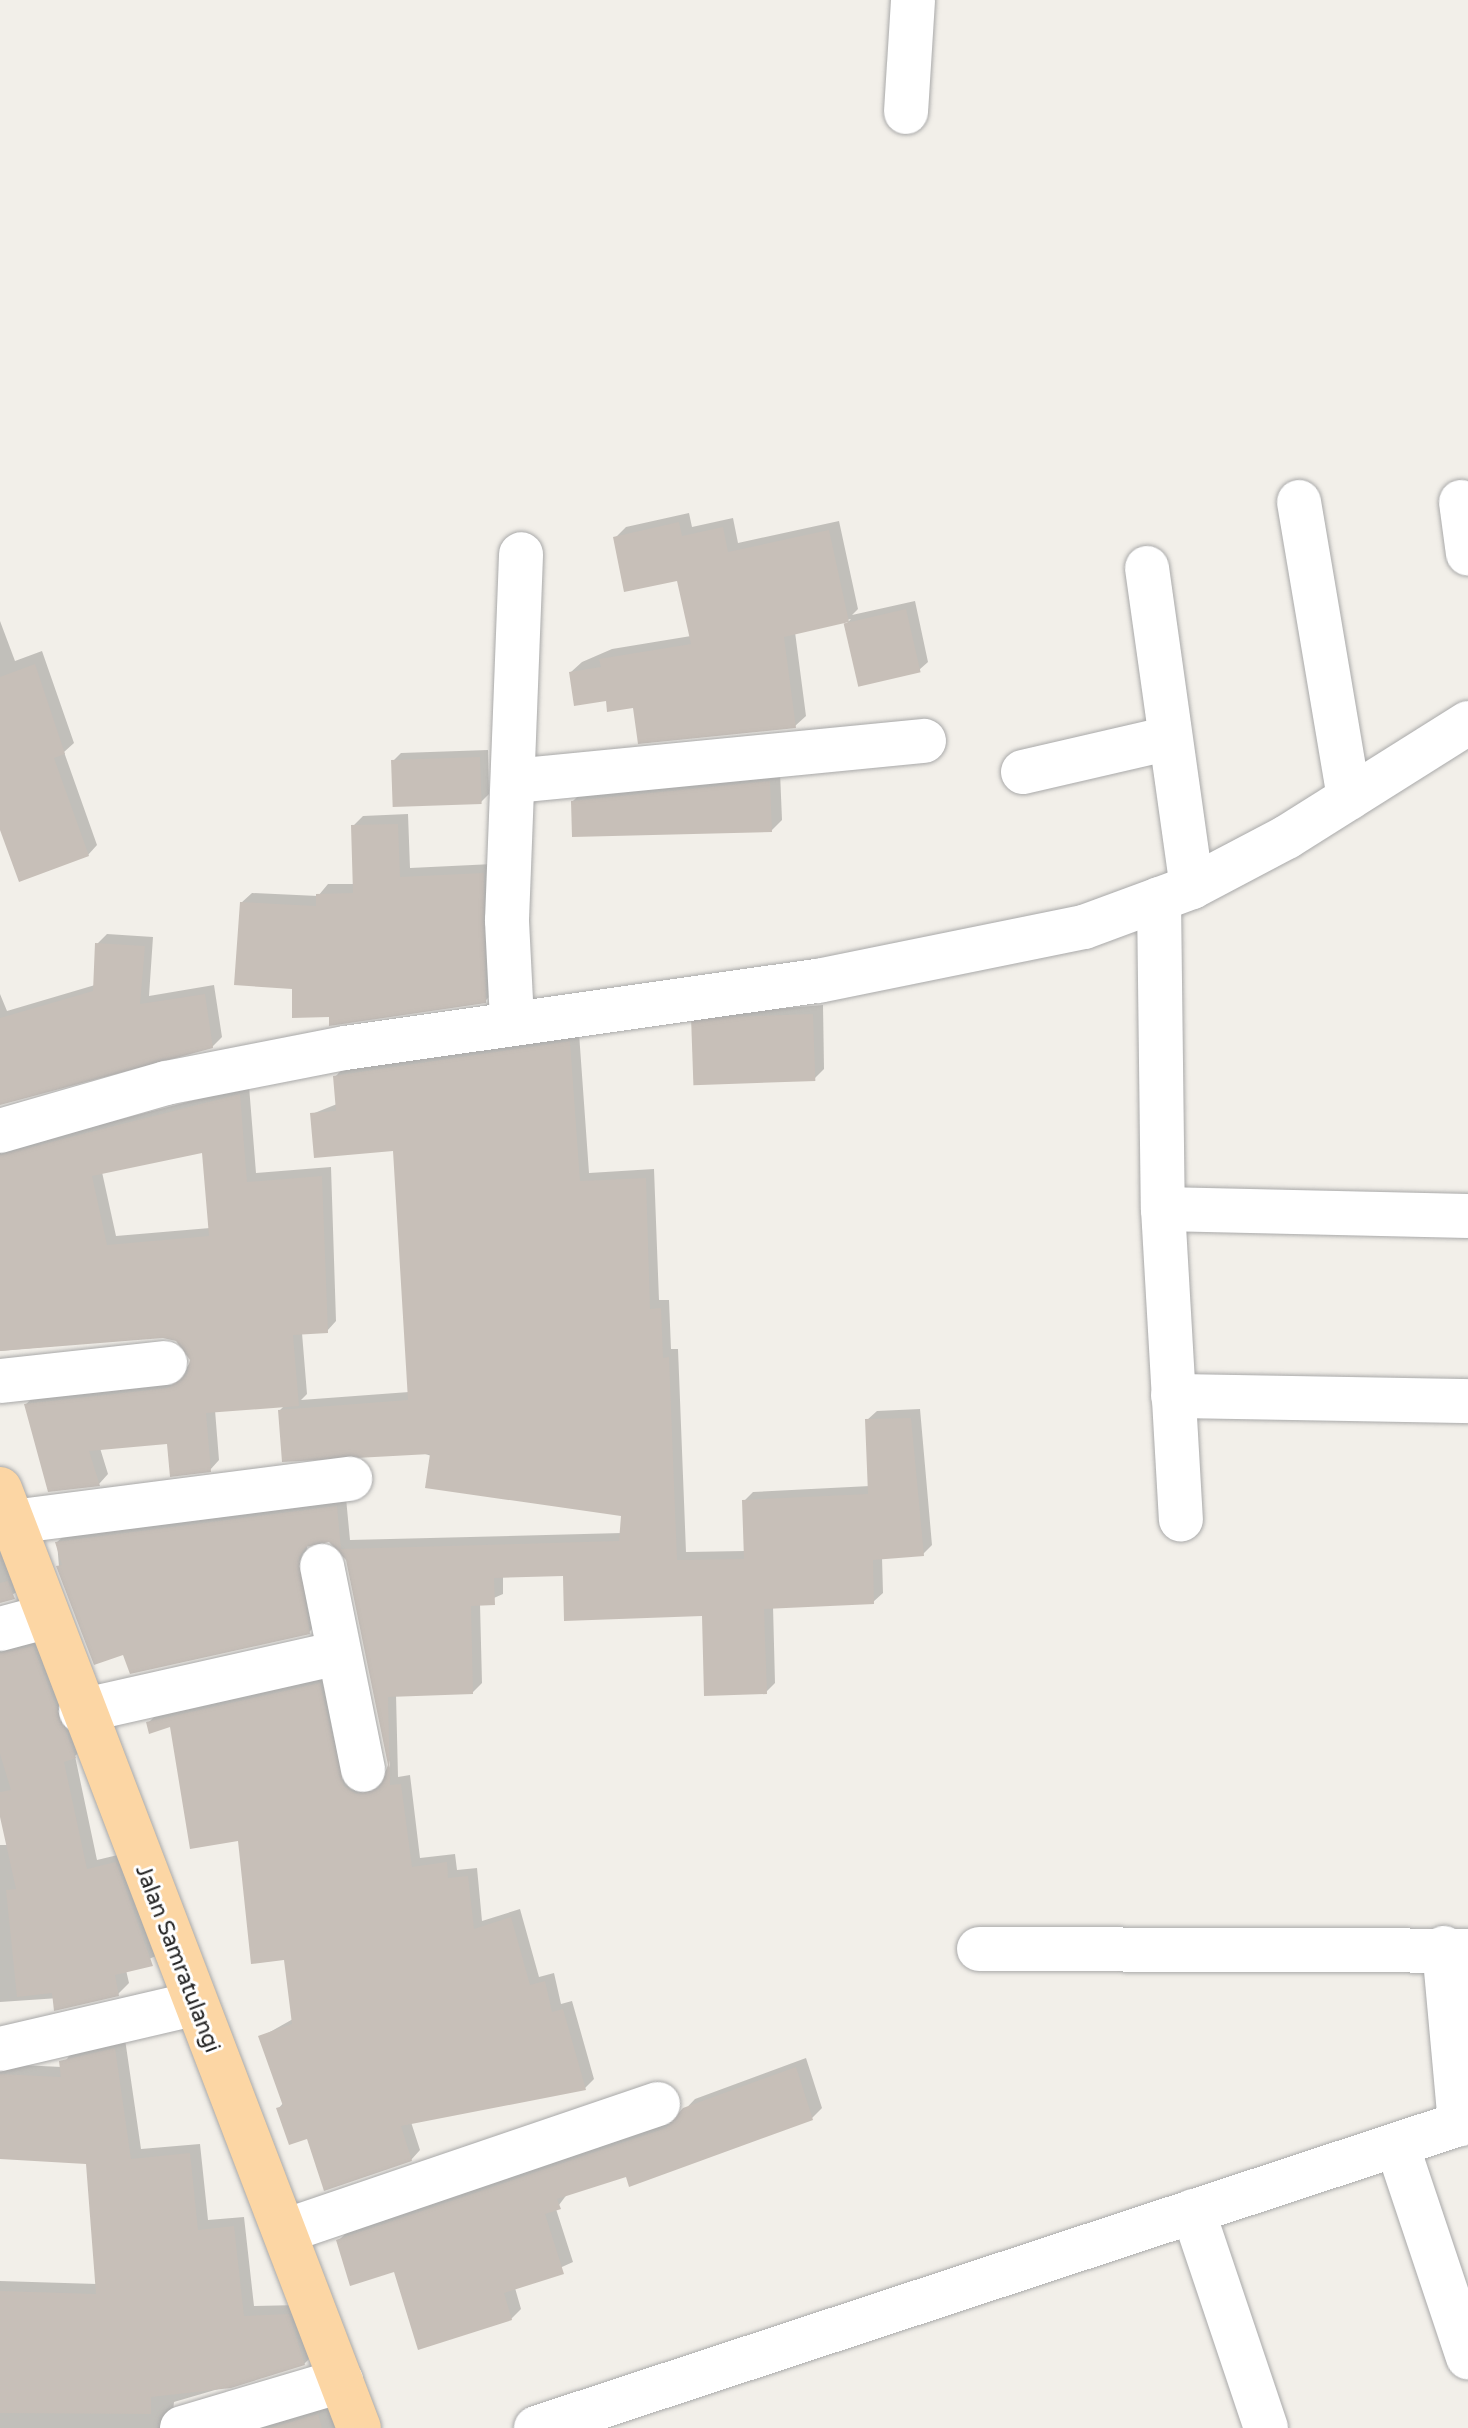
<!DOCTYPE html>
<style>
body{margin:0}
#map{position:relative;width:1468px;height:2428px;overflow:hidden;background:#f2efe9;font-family:"Varela Round",sans-serif}
div>[style]{position:absolute}
.shadow>*{inset:0;background:#0003}
.building>*{inset:0;background:#c7bfb8;transform-origin:0 0}
.roads{filter:drop-shadow(0 0 2px #a9a9a9) drop-shadow(0 0 2px #a9a9a9)}
.minor>*{height:44px;margin:-22px;padding:0 22px;transform-origin:22px;border-radius:22px;background:#fff}
.major>*{height:44px;margin:-22px;padding:0 22px;transform-origin:22px;border-radius:22px;background:#fcd6a4}
span{translate:-50% -50%;white-space:nowrap;text-align:center;line-height:1.15;-webkit-text-stroke:6px #fff;paint-order:stroke}
.street-label{font-size:22px;color:#222}
</style>
<div id="map">
<div class="shadow">
<i style="clip-path:polygon(689px 513px,692px 527px,733px 518px,738px 543px,839px 521px,858px 609px,852px 615px,915px 601px,928px 662px,919px 670px,847px 623px,851px 619px,795px 632px,806px 716px,795px 726px,608px 699px,571px 672px,582px 662px,612px 649px,691px 636px,678px 578px,615px 538px,626px 527px)"></i>
<i style="clip-path:polygon(0 621px,15px 661px,42px 651px,74px 743px,64px 752px,97px 845px,88px 855px,0 824px)"></i>
<i style="clip-path:polygon(488px 750px,489px 794px,481px 802px,393px 761px,401px 753px)"></i>
<i style="clip-path:polygon(780px 772px,782px 820px,772px 830px,573px 801px,583px 791px)"></i>
<i style="clip-path:polygon(408px 814px,410px 868px,493px 864px,495px 991px,485px 1001px,331px 1015px,294px 987px,241px 903px,252px 893px,318px 896px,328px 884px,355px 884px,353px 826px,363px 816px)"></i>
<i style="clip-path:polygon(107px 934px,153px 937px,149px 996px,214px 985px,222px 1037px,212px 1047px,0 1103px,0 994px,7px 1011px,95px 985px,97px 944px)"></i>
<i style="clip-path:polygon(823px 1005px,824px 1069px,814px 1079px,693px 1025px,703px 1015px)"></i>
<i style="clip-path:polygon(evenodd,579px 1033px,589px 1173px,654px 1169px,659px 1300px,669px 1300px,671px 1349px,678px 1349px,686px 1552px,745px 1551px,744px 1501px,753px 1492px,870px 1486px,867px 1420px,877px 1411px,920px 1409px,932px 1545px,923px 1554px,882px 1557px,883px 1593px,873px 1602px,773px 1606px,775px 1683px,766px 1692px,704px 1614px,565px 1574px,503px 1575px,503px 1594px,480px 1604px,482px 1683px,473px 1692px,396px 1694px,398px 1777px,410px 1775px,420px 1858px,455px 1854px,457px 1870px,477px 1868px,482px 1921px,520px 1909px,539px 1977px,554px 1973px,561px 2004px,572px 2001px,594px 2079px,585px 2088px,411px 2122px,420px 2150px,411px 2160px,308px 2136px,278px 2109px,284px 2102px,261px 2037px,293px 2019px,285px 1958px,239px 1838px,171px 1724px,148px 1723px,157px 1714px,329px 1675px,366px 1786px,384px 1782px,390px 1765px,348px 1559px,330px 1540px,307px 1546px,318px 1623px,309px 1632px,124px 1653px,59px 1567px,57px 1542px,67px 1533px,346px 1498px,350px 1540px,622px 1533px,623px 1514px,280px 1410px,285px 1405px,215px 1410px,219px 1460px,210px 1470px,169px 1442px,100px 1448px,108px 1474px,99px 1484px,26px 1404px,36px 1395px,180px 1379px,192px 1359px,177px 1339px,163px 1336px,0 1351px,0 1142px,17px 1146px,249px 1086px,256px 1173px,331px 1167px,336px 1321px,327px 1331px,302px 1333px,307px 1394px,301px 1400px,409px 1392px,395px 1149px,312px 1114px,337px 1104px,335px 1077px,344px 1067px,579px 1033px,204px 1151px,210px 1228px,116px 1236px,102px 1172px,204px 1151px)"></i>
<i style="clip-path:polygon(0 1535px,25px 1587px,0 1602px)"></i>
<i style="clip-path:polygon(44px 1637px,85px 1746px,75px 1756px,97px 1860px,126px 1853px,162px 1953px,126px 1970px,129px 1983px,118px 1994px,0 2002px,0 1845px,8px 1845px,0 1808px,0 1639px)"></i>
<i style="clip-path:polygon(125px 2039px,141px 2149px,200px 2144px,208px 2220px,244px 2217px,254px 2306px,299px 2305px,315px 2353px,304px 2364px,174px 2402px,171px 2428px,0 2428px,0 2281px,97px 2284px,88px 2162px,0 2158px,0 2064px,62px 2067px,72px 2051px)"></i>
<i style="clip-path:polygon(806px 2058px,822px 2108px,812px 2118px,568px 2193px,556px 2209px,573px 2262px,515px 2288px,521px 2309px,511px 2319px,338px 2241px,348px 2231px,676px 2119px,695px 2099px)"></i>
<i style="clip-path:polygon(330px 2404px,336px 2428px,249px 2428px)"></i>
</div>
<div class="building">
<i style="clip-path:polygon(679px 522px,682px 536px,723px 527px,728px 552px,829px 530px,849px 622px,784px 637px,796px 728px,638px 744px,633px 708px,607px 712px,606px 701px,574px 706px,569px 672px,601px 667px,599px 659px,691px 644px,677px 581px,624px 592px,613px 537px)"></i>
<i style="left:906px;top:609px;width:65px;height:64px;rotate:77deg"></i>
<i style="clip-path:polygon(35px 664px,65px 754px,54px 758px,89px 856px,19px 882px,0 830px,0 677px)"></i>
<i style="left:480px;top:757px;width:47px;height:89px;rotate:88deg"></i>
<i style="clip-path:polygon(770px 781px,772px 832px,572px 837px,571px 801px)"></i>
<i style="clip-path:polygon(398px 824px,400px 877px,484px 873px,486px 1003px,329px 1026px,329px 1017px,292px 1018px,292px 989px,234px 985px,240px 902px,316px 906px,316px 894px,353px 893px,351px 825px)"></i>
<i style="clip-path:polygon(95px 943px,145px 946px,140px 1004px,205px 994px,213px 1048px,0 1105px,0 1018px,93px 991px)"></i>
<i style="left:813px;top:1014px;width:67px;height:122px;rotate:88deg"></i>
<i style="clip-path:polygon(570px 1041px,580px 1181px,646px 1178px,650px 1309px,661px 1308px,663px 1358px,669px 1357px,677px 1560px,744px 1559px,742px 1500px,868px 1494px,865px 1419px,911px 1418px,924px 1556px,873px 1560px,874px 1604px,764px 1609px,767px 1694px,704px 1696px,702px 1616px,564px 1621px,563px 1576px,494px 1578px,495px 1605px,471px 1606px,473px 1694px,388px 1697px,390px 1785px,401px 1784px,412px 1867px,447px 1862px,448px 1878px,468px 1876px,474px 1929px,511px 1917px,530px 1985px,545px 1981px,552px 2012px,563px 2009px,586px 2090px,401px 2126px,412px 2161px,324px 2191px,307px 2139px,289px 2145px,276px 2108px,283px 2106px,258px 2036px,292px 2024px,284px 1960px,251px 1964px,238px 1841px,190px 1849px,170px 1727px,149px 1734px,146px 1722px,320px 1683px,344px 1786px,356px 1794px,379px 1789px,388px 1765px,346px 1560px,329px 1542px,306px 1547px,299px 1557px,310px 1634px,130px 1674px,123px 1655px,94px 1665px,56px 1566px,62px 1565px,55px 1542px,337px 1506px,341px 1549px,619px 1541px,621px 1516px,425px 1488px,430px 1454px,282px 1462px,278px 1410px,408px 1400px,393px 1151px,314px 1158px,310px 1113px,336px 1111px,333px 1076px)"></i>
<i style="clip-path:polygon(evenodd,240px 1094px,247px 1182px,322px 1176px,328px 1333px,293px 1335px,299px 1406px,206px 1413px,211px 1472px,170px 1477px,167px 1444px,89px 1451px,100px 1486px,48px 1492px,24px 1404px,168px 1388px,187px 1374px,190px 1360px,176px 1341px,163px 1338px,0 1351px,0 1155px,240px 1094px,202px 1153px,209px 1236px,107px 1245px,92px 1176px,202px 1153px)"></i>
<i style="clip-path:polygon(8px 1581px,15px 1599px,0 1603px,0 1583px)"></i>
<i style="clip-path:polygon(33px 1646px,76px 1758px,64px 1762px,87px 1869px,116px 1862px,153px 1966px,115px 1975px,119px 1996px,54px 2011px,52px 1993px,17px 1997px,6px 1890px,16px 1889px,0 1817px,0 1792px,11px 1790px,0 1754px,0 1653px)"></i>
<i style="clip-path:polygon(115px 2048px,131px 2159px,190px 2153px,198px 2230px,234px 2226px,244px 2316px,289px 2314px,305px 2365px,231px 2388px,151px 2397px,151px 2414px,0 2413px,0 2291px,96px 2294px,86px 2164px,0 2159px,0 2074px,61px 2077px,59px 2061px)"></i>
<i style="clip-path:polygon(796px 2067px,813px 2120px,629px 2187px,626px 2177px,557px 2199px,561px 2209px,545px 2214px,564px 2274px,504px 2293px,512px 2320px,418px 2350px,394px 2272px,350px 2286px,336px 2240px,666px 2128px,683px 2108px)"></i>
<i style="clip-path:polygon(318px 2414px,322px 2428px,270px 2428px)"></i>
</div>
<div class="roads">
<div class="minor">
<i style="left:906px;top:112px;width:112px;rotate:-86.4deg"></i>
<i style="left:1299px;top:502px;width:300px;rotate:80.4deg"></i>
<i style="left:1461px;top:502px;width:52px;rotate:82.3deg"></i>
<i style="left:1147px;top:568px;width:322px;rotate:82deg"></i>
<i style="left:1023px;top:772px;width:151px;rotate:-13deg"></i>
<i style="left:514px;top:781px;width:412px;rotate:-5.6deg"></i>
<i style="left:1159px;top:899px;width:310px;rotate:89.3deg"></i>
<i style="left:1163px;top:1209px;width:311px;rotate:86.7deg"></i>
<i style="left:512px;top:1020px;width:100px;rotate:-92.9deg"></i>
<i style="left:507px;top:920px;width:366px;rotate:-87.8deg"></i>
<i style="left:0;top:1131px;width:173px;rotate:-16.1deg"></i>
<i style="left:166px;top:1083px;width:182px;rotate:-11.1deg"></i>
<i style="left:345px;top:1048px;width:478px;rotate:-8.1deg"></i>
<i style="left:818px;top:981px;width:271px;rotate:-11.5deg"></i>
<i style="left:1084px;top:927px;width:115px;rotate:-20.3deg"></i>
<i style="left:1192px;top:887px;width:107px;rotate:-27.8deg"></i>
<i style="left:1287px;top:837px;width:214px;rotate:-32.2deg"></i>
<i style="left:1163px;top:1209px;width:305px;rotate:1.3deg"></i>
<i style="left:0;top:1381px;width:166px;rotate:-6.2deg"></i>
<i style="left:1173px;top:1396px;width:295px;rotate:1deg"></i>
<i style="left:12px;top:1522px;width:341px;rotate:-7.3deg"></i>
<i style="left:322px;top:1566px;width:208px;rotate:78.6deg"></i>
<i style="left:0;top:1629px;width:47px;rotate:-14.9deg"></i>
<i style="left:81px;top:1711px;width:264px;rotate:-12.7deg"></i>
<i style="left:1444px;top:1948px;width:177px;rotate:84.8deg"></i>
<i style="left:979px;top:1949px;width:489px;rotate:0.2deg"></i>
<i style="left:0;top:2049px;width:198px;rotate:-13.1deg"></i>
<i style="left:1397px;top:2145px;width:224px;rotate:71.5deg"></i>
<i style="left:1193px;top:2211px;width:229px;rotate:71.4deg"></i>
<i style="left:285px;top:2231px;width:394px;rotate:-18.8deg"></i>
<i style="left:182px;top:2428px;width:166px;rotate:-16.5deg"></i>
<i style="left:536px;top:2428px;width:981px;rotate:-18.23deg"></i>
</div>
<div class="major">
<i style="left:0;top:1489px;width:1005px;rotate:69.08deg"></i>
</div>
</div>
<div class="street-label">
<span style="left:177px;top:1959px;rotate:69deg">Jalan Samratulangi</span>
</div>
</div>
